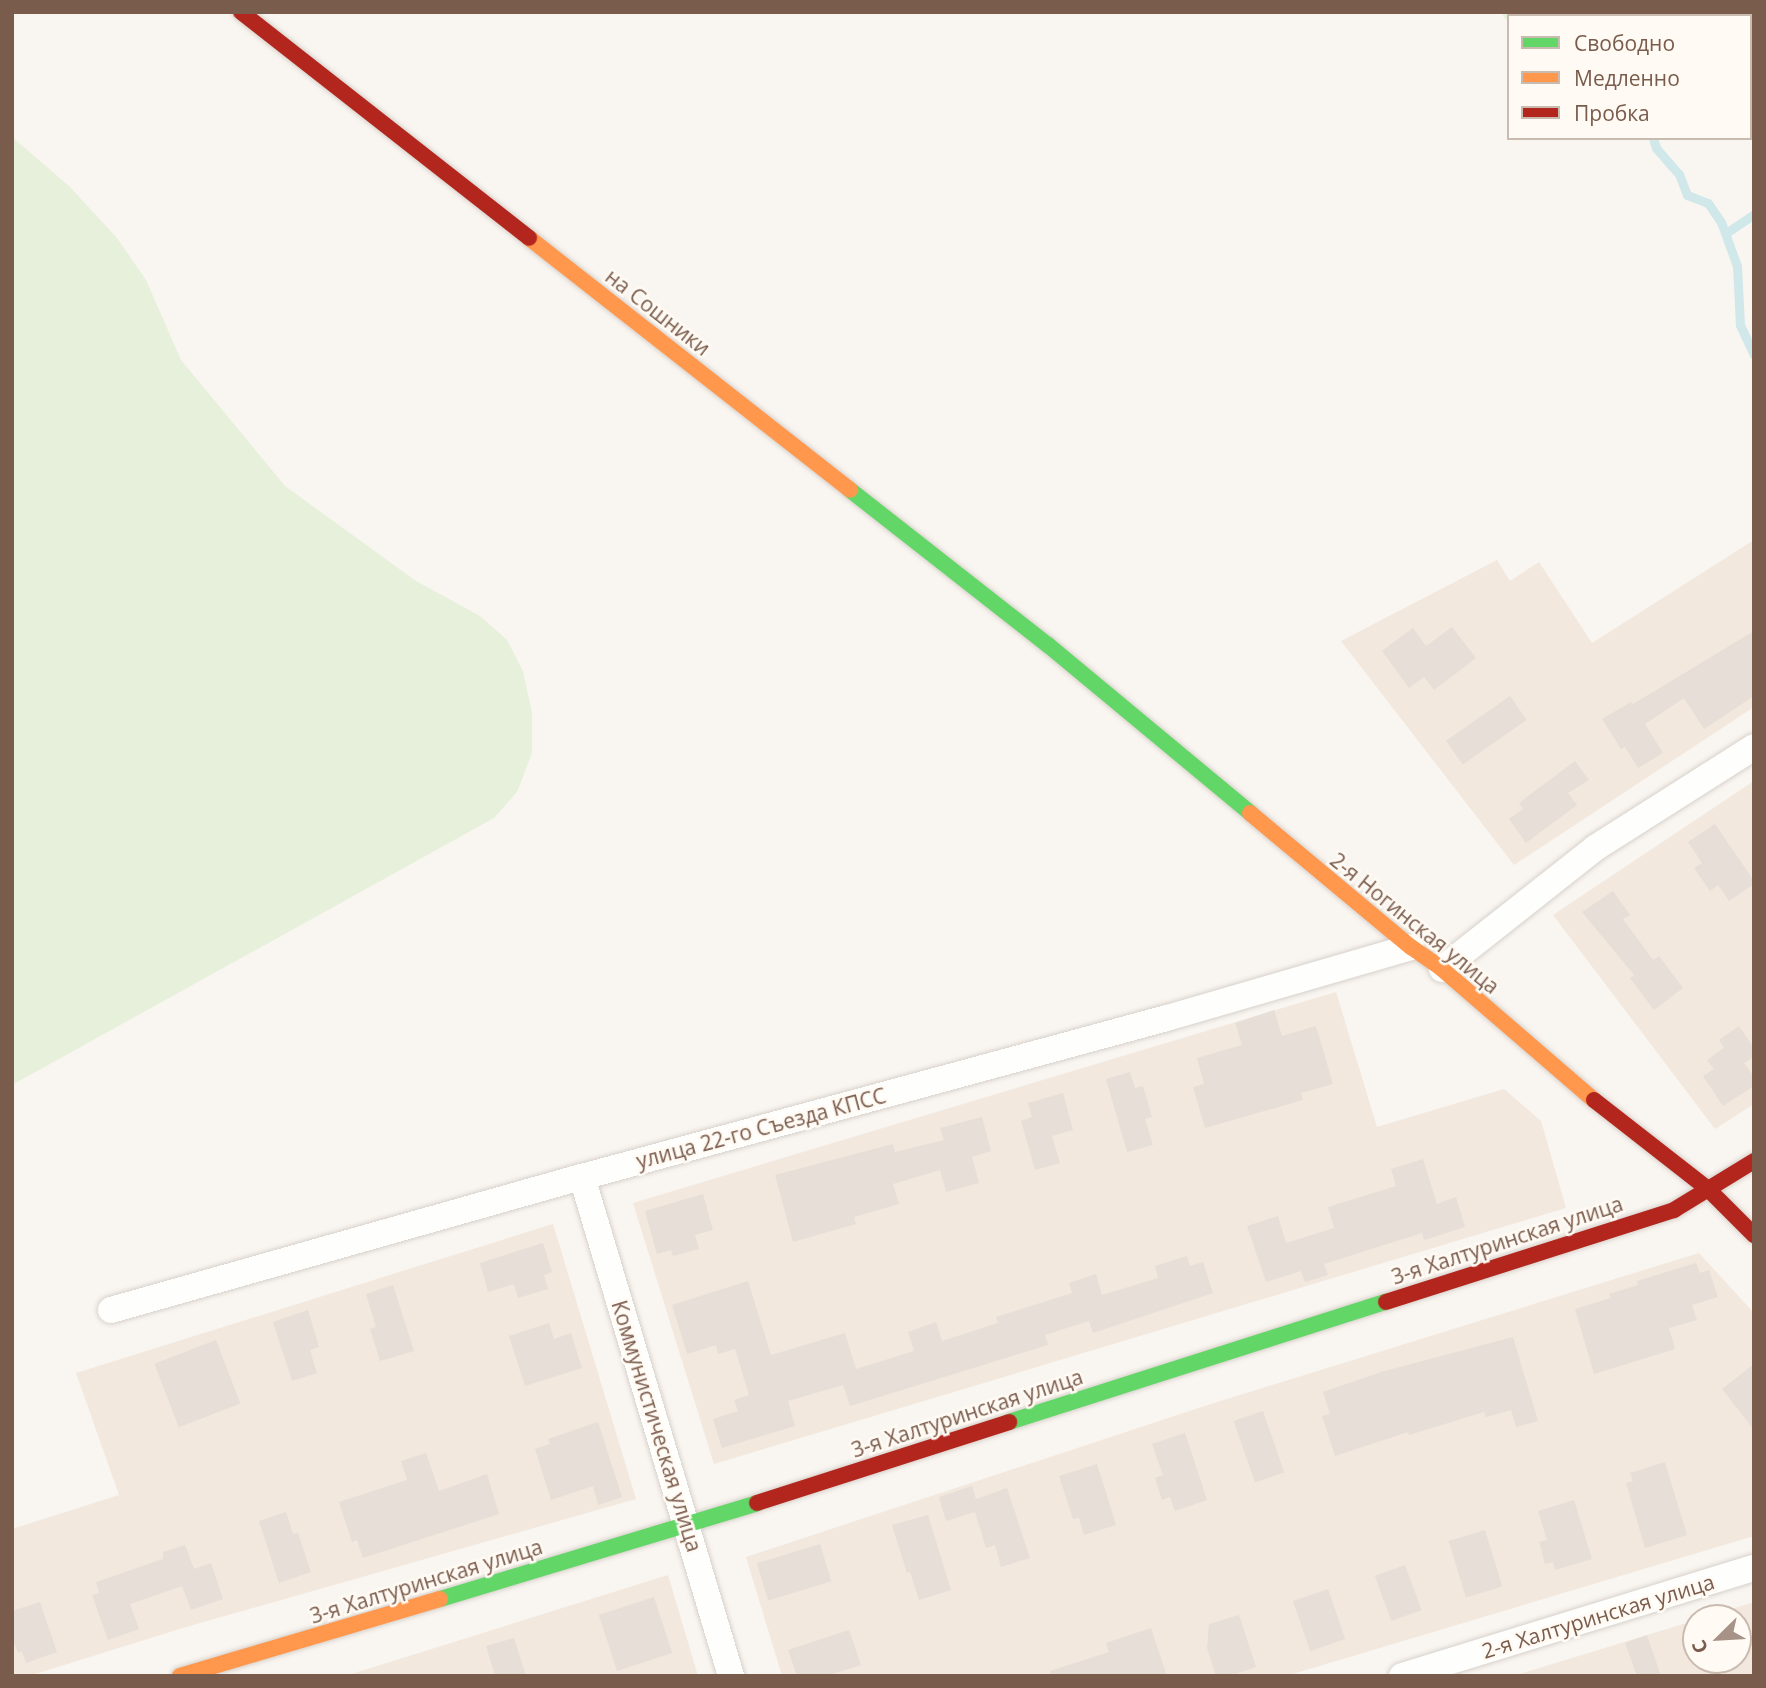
<!DOCTYPE html>
<meta charset="utf-8">
<style>
body{margin:0}
#map{position:relative;width:1766px;height:1688px;overflow:hidden;background:#f9f5f0;font-family:"Open Sans",sans-serif}
div>[style]{position:absolute}
.residential>*{inset:0;background:#f2e8de}
.green>*{inset:0;background:#e7f0db}
.stream>*{height:9px;margin:-4.5px;padding:0 4.5px;transform-origin:4.5px;border-radius:4.5px;background:#d0e8ea}
.building>*{inset:0;background:#e6ded7;transform-origin:0 0}
.roads{filter:drop-shadow(0 0 2px #d7d1cb) drop-shadow(0 0 2px #d7d1cb)}
.street>*{height:26px;margin:-13px;padding:0 13px;transform-origin:13px;border-radius:13px;background:#fefefd}
.fast>*{height:16px;margin:-8px;padding:0 8px;transform-origin:8px;border-radius:8px;background:#63d668}
.slow>*{height:16px;margin:-8px;padding:0 8px;transform-origin:8px;border-radius:8px;background:#ff974d}
.jam>*{height:16px;margin:-8px;padding:0 8px;transform-origin:8px;border-radius:8px;background:#b3261e}
span{translate:-50% -50%;white-space:nowrap;text-align:center;line-height:1.15;-webkit-text-stroke:5px #fffaf3;paint-order:stroke}
.street-label{font-size:21px;color:#7a5c4d}
.frame{position:absolute;inset:0;border:14px solid #7a5c4d;pointer-events:none}
.legend{position:absolute;left:1507px;top:14px;width:245px;height:126px;box-sizing:border-box;background:#fffaf3;border:2px solid #cabbb1;margin:0;padding:9px 12px;list-style:none;font-size:21px;color:#7a5c4d}
.legend li{display:flex;align-items:center;gap:14px;height:35px}
.legend b{width:35px;border:2px solid #cabbb1}
.north{position:absolute;left:1682px;top:1604px;width:70px;height:70px;box-sizing:border-box;background:#fffaf3;border:2px solid #cabbb1;border-radius:50%;rotate:246deg;font-size:19px;font-weight:700;line-height:28px;text-align:center;color:#7a5c4d}
.north::after{content:'';display:block;margin:auto;width:24px;height:32px;background:#a69286;clip-path:polygon(50% 0,100% 100%,50% 72%,0 100%)}
</style>
<div id="map">
<div class="residential">
<i style="clip-path:polygon(1754px 540px,1754px 707px,1514px 865px,1341px 641px,1497px 560px,1510px 581px,1539px 562px,1592px 643px)"></i>
<i style="clip-path:polygon(1754px 781px,1754px 1104px,1715px 1129px,1553px 915px)"></i>
<i style="clip-path:polygon(1336px 992px,1377px 1127px,1504px 1089px,1541px 1121px,1566px 1208px,714px 1464px,633px 1203px)"></i>
<i style="clip-path:polygon(553px 1224px,636px 1499px,186px 1627px,29px 1676px,12px 1676px,12px 1529px,119px 1495px,76px 1373px)"></i>
<i style="clip-path:polygon(1699px 1253px,1754px 1313px,1754px 1536px,1286px 1676px,782px 1676px,746px 1557px,1214px 1403px)"></i>
<i style="clip-path:polygon(668px 1575px,698px 1676px,345px 1676px)"></i>
<i style="clip-path:polygon(1754px 1602px,1754px 1676px,1513px 1676px,1696px 1620px,1696px 1660px,1738px 1660px,1738px 1618px,1703px 1618px)"></i>
</div>
<div class="green">
<i style="clip-path:polygon(1500px 12px,1754px 12px,1754px 76px,1750px 76px,1750px 16px,1509px 16px,1509px 23px)"></i>
<i style="clip-path:polygon(12px 137px,69px 186px,117px 238px,146px 280px,181px 360px,285px 486px,416px 581px,480px 616px,507px 640px,523px 671px,532px 712px,532px 753px,517px 792px,494px 818px,12px 1085px)"></i>
</div>
<div class="stream">
<i style="left:1590px;top:12px;width:4px;rotate:76deg"></i>
<i style="left:1653px;top:138px;width:10px;rotate:73deg"></i>
<i style="left:1656px;top:148px;width:35px;rotate:49deg"></i>
<i style="left:1679px;top:174px;width:22px;rotate:69deg"></i>
<i style="left:1687px;top:195px;width:22px;rotate:21deg"></i>
<i style="left:1708px;top:203px;width:23px;rotate:56deg"></i>
<i style="left:1721px;top:222px;width:47px;rotate:70deg"></i>
<i style="left:1737px;top:266px;width:59px;rotate:87.1deg"></i>
<i style="left:1740px;top:325px;width:33px;rotate:65deg"></i>
<i style="left:1726px;top:233px;width:34px;rotate:-34deg"></i>
</div>
<div class="building">
<i style="clip-path:polygon(1452px 627px,1476px 658px,1434px 690px,1424px 677px,1409px 688px,1382px 651px,1413px 628px,1426px 646px)"></i>
<i style="clip-path:polygon(1754px 631px,1754px 696px,1704px 729px,1684px 698px,1645px 724px,1663px 753px,1638px 768px,1625px 747px,1621px 749px,1602px 719px,1631px 702px,1633px 704px)"></i>
<i style="left:1510px;top:696px;width:29px;height:78px;rotate:55deg"></i>
<i style="clip-path:polygon(1575px 761px,1589px 780px,1568px 793px,1577px 805px,1526px 843px,1509px 819px,1523px 809px,1519px 803px)"></i>
<i style="clip-path:polygon(1715px 824px,1754px 881px,1754px 884px,1729px 901px,1718px 885px,1710px 891px,1694px 868px,1702px 863px,1688px 842px)"></i>
<i style="clip-path:polygon(1613px 891px,1630px 915px,1623px 919px,1653px 960px,1659px 956px,1683px 988px,1654px 1010px,1630px 978px,1634px 975px,1582px 912px)"></i>
<i style="clip-path:polygon(1274px 1010px,1282px 1036px,1316px 1026px,1333px 1084px,1301px 1093px,1303px 1100px,1205px 1128px,1193px 1087px,1204px 1084px,1197px 1058px,1242px 1045px,1235px 1023px)"></i>
<i style="clip-path:polygon(1739px 1026px,1754px 1048px,1754px 1057px,1744px 1063px,1754px 1077px,1754px 1086px,1723px 1106px,1703px 1076px,1714px 1069px,1707px 1060px,1724px 1048px,1719px 1040px)"></i>
<i style="clip-path:polygon(1130px 1072px,1135px 1088px,1143px 1086px,1152px 1117px,1145px 1119px,1153px 1145px,1127px 1152px,1106px 1079px)"></i>
<i style="clip-path:polygon(1063px 1093px,1073px 1130px,1052px 1136px,1060px 1163px,1035px 1170px,1021px 1121px,1032px 1117px,1028px 1103px)"></i>
<i style="clip-path:polygon(982px 1117px,991px 1151px,972px 1157px,979px 1183px,946px 1192px,940px 1170px,893px 1184px,899px 1204px,854px 1217px,856px 1224px,793px 1242px,775px 1175px,893px 1144px,895px 1152px,944px 1140px,940px 1128px)"></i>
<i style="clip-path:polygon(1423px 1159px,1437px 1204px,1456px 1197px,1465px 1227px,1424px 1240px,1422px 1233px,1324px 1264px,1328px 1275px,1305px 1282px,1301px 1271px,1266px 1282px,1247px 1226px,1278px 1216px,1286px 1243px,1334px 1228px,1328px 1207px,1396px 1186px,1391px 1169px)"></i>
<i style="clip-path:polygon(703px 1194px,713px 1230px,695px 1235px,699px 1249px,673px 1256px,671px 1250px,657px 1254px,645px 1211px)"></i>
<i style="clip-path:polygon(543px 1243px,552px 1272px,544px 1275px,548px 1289px,518px 1298px,514px 1284px,488px 1292px,480px 1263px)"></i>
<i style="clip-path:polygon(1187px 1256px,1190px 1266px,1203px 1262px,1213px 1293px,1093px 1333px,1089px 1321px,1045px 1335px,1048px 1345px,850px 1406px,843px 1385px,788px 1401px,795px 1426px,722px 1448px,713px 1419px,738px 1411px,734px 1400px,749px 1395px,735px 1349px,718px 1354px,716px 1345px,687px 1354px,672px 1305px,748px 1281px,771px 1355px,845px 1333px,856px 1369px,914px 1351px,908px 1332px,936px 1322px,942px 1341px,998px 1323px,996px 1317px,1072px 1293px,1069px 1283px,1096px 1274px,1102px 1295px,1158px 1278px,1155px 1266px)"></i>
<i style="clip-path:polygon(1696px 1263px,1700px 1273px,1709px 1270px,1718px 1297px,1692px 1305px,1697px 1320px,1669px 1328px,1675px 1349px,1594px 1374px,1575px 1309px,1611px 1298px,1609px 1294px,1638px 1285px,1637px 1281px)"></i>
<i style="clip-path:polygon(393px 1285px,414px 1351px,380px 1361px,370px 1329px,376px 1327px,366px 1294px)"></i>
<i style="clip-path:polygon(308px 1310px,319px 1347px,310px 1350px,317px 1373px,292px 1381px,273px 1322px)"></i>
<i style="clip-path:polygon(549px 1323px,554px 1339px,571px 1333px,582px 1368px,525px 1386px,509px 1336px)"></i>
<i style="clip-path:polygon(1513px 1337px,1538px 1421px,1516px 1427px,1511px 1410px,1486px 1417px,1484px 1412px,1409px 1435px,1408px 1432px,1335px 1456px,1322px 1416px,1330px 1414px,1323px 1392px,1381px 1372px)"></i>
<i style="left:216px;top:1340px;width:68px;height:66px;rotate:69deg"></i>
<i style="clip-path:polygon(1754px 1364px,1754px 1430px,1722px 1389px)"></i>
<i style="left:1263px;top:1411px;width:65px;height:31px;rotate:71deg"></i>
<i style="clip-path:polygon(598px 1422px,622px 1497px,598px 1505px,593px 1486px,551px 1500px,535px 1449px,550px 1444px,548px 1439px)"></i>
<i style="clip-path:polygon(1185px 1433px,1207px 1500px,1175px 1511px,1170px 1497px,1162px 1500px,1155px 1478px,1163px 1475px,1152px 1444px)"></i>
<i style="clip-path:polygon(426px 1453px,439px 1491px,487px 1474px,499px 1514px,363px 1558px,357px 1540px,352px 1542px,339px 1502px,407px 1480px,401px 1461px)"></i>
<i style="clip-path:polygon(1665px 1462px,1687px 1535px,1645px 1548px,1626px 1483px,1633px 1481px,1630px 1473px)"></i>
<i style="clip-path:polygon(1097px 1464px,1116px 1525px,1084px 1535px,1079px 1518px,1073px 1519px,1059px 1476px)"></i>
<i style="clip-path:polygon(972px 1486px,976px 1499px,1007px 1488px,1030px 1558px,1001px 1567px,995px 1545px,986px 1548px,975px 1512px,946px 1521px,939px 1497px)"></i>
<i style="clip-path:polygon(1574px 1500px,1592px 1559px,1555px 1570px,1553px 1562px,1545px 1564px,1539px 1542px,1547px 1540px,1538px 1511px)"></i>
<i style="clip-path:polygon(286px 1512px,293px 1534px,298px 1533px,311px 1572px,279px 1583px,259px 1521px)"></i>
<i style="clip-path:polygon(928px 1515px,951px 1590px,919px 1600px,910px 1572px,907px 1573px,892px 1525px)"></i>
<i style="left:1485px;top:1530px;width:59px;height:38px;rotate:73deg"></i>
<i style="left:820px;top:1544px;width:39px;height:66px;rotate:73deg"></i>
<i style="clip-path:polygon(185px 1545px,194px 1569px,211px 1563px,223px 1599px,191px 1610px,182px 1586px,130px 1604px,139px 1629px,108px 1640px,92px 1595px,99px 1593px,96px 1582px,163px 1559px,163px 1552px)"></i>
<i style="left:1405px;top:1565px;width:48px;height:32px;rotate:70deg"></i>
<i style="left:1328px;top:1589px;width:53px;height:37px;rotate:71deg"></i>
<i style="left:654px;top:1597px;width:59px;height:58px;rotate:72deg"></i>
<i style="clip-path:polygon(40px 1602px,57px 1652px,26px 1663px,22px 1651px,18px 1653px,12px 1638px,12px 1611px)"></i>
<i style="clip-path:polygon(1239px 1615px,1256px 1667px,1230px 1676px,1216px 1676px,1207px 1648px,1209px 1624px)"></i>
<i style="clip-path:polygon(1151px 1628px,1167px 1676px,1051px 1676px,1050px 1671px,1109px 1652px,1106px 1643px)"></i>
<i style="clip-path:polygon(849px 1630px,861px 1665px,826px 1676px,797px 1676px,788px 1650px)"></i>
<i style="clip-path:polygon(1647px 1635px,1661px 1676px,1637px 1676px,1625px 1643px)"></i>
<i style="clip-path:polygon(514px 1638px,526px 1676px,495px 1676px,486px 1646px)"></i>
</div>
<div class="roads">
<div class="street">
<i style="left:1442px;top:969px;width:195px;rotate:-38.3deg"></i>
<i style="left:1595px;top:848px;width:188px;rotate:-32.4deg"></i>
<i style="left:582px;top:1177px;width:521px;rotate:73.37deg"></i>
<i style="left:111px;top:1310px;width:489px;rotate:-15.8deg"></i>
<i style="left:582px;top:1177px;width:606px;rotate:-15.21deg"></i>
<i style="left:1167px;top:1018px;width:254px;rotate:-16.2deg"></i>
<i style="left:1402px;top:1676px;width:368px;rotate:-17.1deg"></i>
</div>
<div class="fast">
<i style="left:850px;top:490px;width:251px;rotate:38.1deg"></i>
<i style="left:1048px;top:645px;width:263px;rotate:39.7deg"></i>
<i style="left:1009px;top:1422px;width:396px;rotate:-17.7deg"></i>
<i style="left:440px;top:1599px;width:331px;rotate:-16.8deg"></i>
</div>
<div class="slow">
<i style="left:529px;top:238px;width:408px;rotate:38.1deg"></i>
<i style="left:1250px;top:813px;width:209px;rotate:39.8deg"></i>
<i style="left:1411px;top:947px;width:38px;rotate:35deg"></i>
<i style="left:1442px;top:969px;width:201px;rotate:40.8deg"></i>
<i style="left:180px;top:1676px;width:271px;rotate:-16.5deg"></i>
</div>
<div class="jam">
<i style="left:241px;top:12px;width:366px;rotate:38.1deg"></i>
<i style="left:1594px;top:1100px;width:146px;rotate:38deg"></i>
<i style="left:1709px;top:1190px;width:64px;rotate:45deg"></i>
<i style="left:1386px;top:1302px;width:302px;rotate:-17.7deg"></i>
<i style="left:1674px;top:1210px;width:94px;rotate:-31.5deg"></i>
<i style="left:757px;top:1503px;width:265px;rotate:-17.8deg"></i>
</div>
</div>
<div class="street-label">
<span style="left:658px;top:312px;rotate:38deg">на Сошники</span>
<span style="left:1415px;top:923px;rotate:39deg">2-я Ногинская улица</span>
<span style="left:761px;top:1128px;rotate:-15deg">улица 22-го Съезда КПСС</span>
<span style="left:1507px;top:1240px;rotate:-18deg">3-я Халтуринская улица</span>
<span style="left:967px;top:1413px;rotate:-18deg">3-я Халтуринская улица</span>
<span style="left:657px;top:1426px;rotate:73deg">Коммунистическая улица</span>
<span style="left:426px;top:1581px;rotate:-17deg">3-я Халтуринская улица</span>
<span style="left:1598px;top:1616px;rotate:-17deg">2-я Халтуринская улица</span>
</div>
<div class="frame"></div>
<ul class="legend">
<li><b style="height:9px;background:#63d668"></b>Свободно</li>
<li><b style="height:9px;background:#ff974d"></b>Медленно</li>
<li><b style="height:9px;background:#b3261e"></b>Пробка</li>
</ul>
<div class="north">С</div>
</div>
